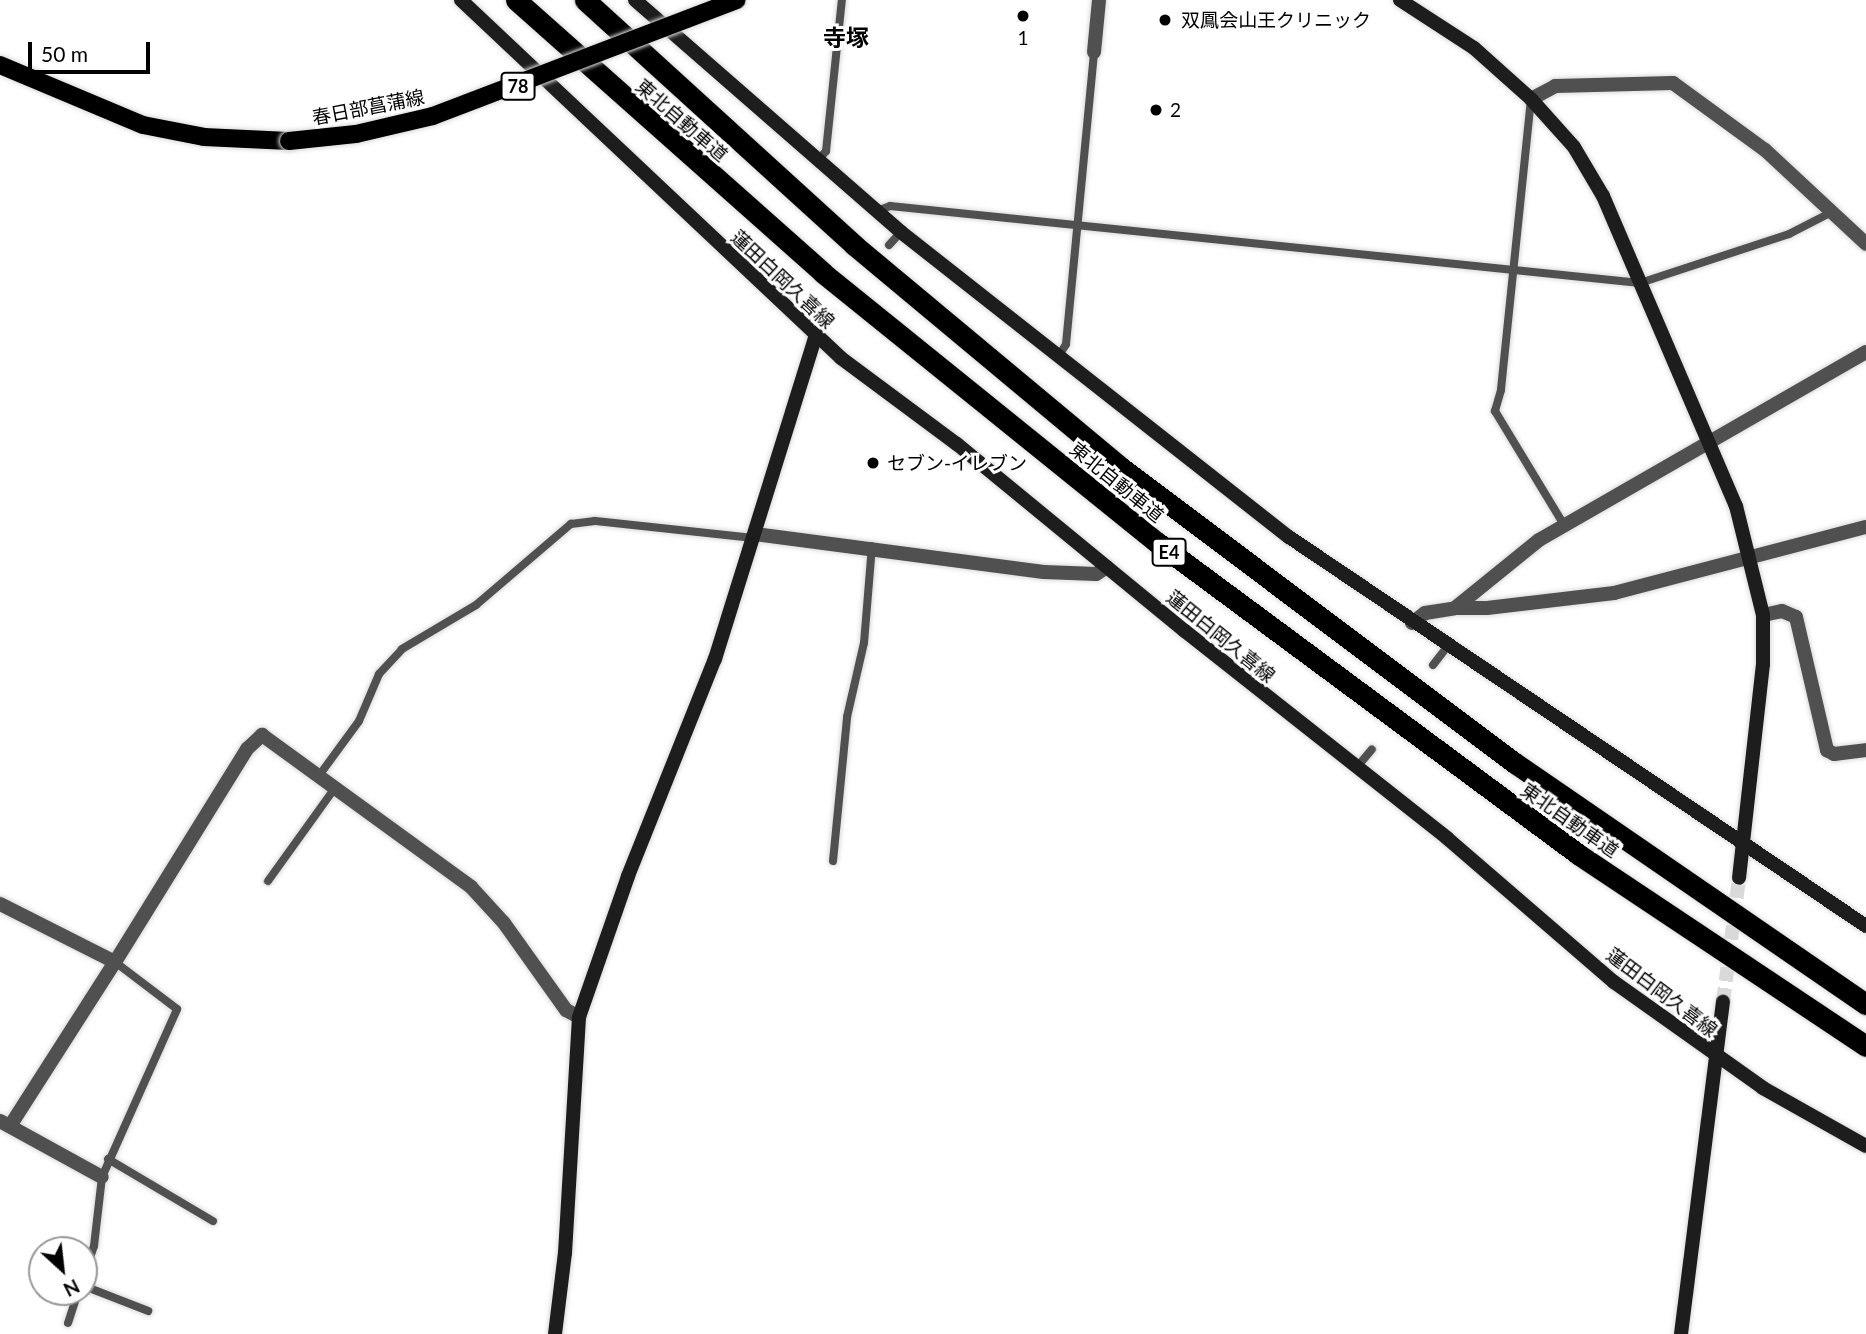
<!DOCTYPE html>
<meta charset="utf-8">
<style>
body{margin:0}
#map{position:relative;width:1866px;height:1334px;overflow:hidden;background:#fff;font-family:Lato,"Noto Sans JP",sans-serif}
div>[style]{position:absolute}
.secondary-tunnel>*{height:14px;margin-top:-7px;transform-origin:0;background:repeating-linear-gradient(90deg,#d9d9d9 0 14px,transparent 0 21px)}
.roads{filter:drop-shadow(0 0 2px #dbdbdb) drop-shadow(0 0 2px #dbdbdb)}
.lane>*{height:8px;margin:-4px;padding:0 4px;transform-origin:4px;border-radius:4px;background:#505050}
.street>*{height:14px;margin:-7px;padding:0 7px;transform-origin:7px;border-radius:7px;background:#505050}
.secondary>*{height:14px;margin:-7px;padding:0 7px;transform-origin:7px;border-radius:7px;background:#1d1d1d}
.primary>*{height:18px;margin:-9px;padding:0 9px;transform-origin:9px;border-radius:9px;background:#000}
.highway>*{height:21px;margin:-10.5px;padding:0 10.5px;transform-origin:10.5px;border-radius:10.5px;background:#000}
.bridges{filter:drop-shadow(0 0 2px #dbdbdb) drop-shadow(0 0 2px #dbdbdb)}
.primary-bridge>*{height:18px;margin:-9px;padding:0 9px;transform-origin:9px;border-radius:9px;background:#000}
.dots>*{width:19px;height:19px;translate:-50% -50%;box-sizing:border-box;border:4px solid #fff;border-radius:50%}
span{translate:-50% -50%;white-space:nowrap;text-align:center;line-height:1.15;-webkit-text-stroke:6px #fff;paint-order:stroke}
.shield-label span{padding:2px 5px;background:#fff;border:2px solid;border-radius:5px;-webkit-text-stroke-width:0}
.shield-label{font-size:18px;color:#000;font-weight:700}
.poi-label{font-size:19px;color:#000}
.left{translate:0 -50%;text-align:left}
.street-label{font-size:19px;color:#000}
.quarter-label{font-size:23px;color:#000;font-weight:700}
.north{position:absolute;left:28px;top:1236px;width:70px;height:70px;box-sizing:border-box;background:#fff;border:2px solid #999;border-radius:50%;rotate:153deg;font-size:19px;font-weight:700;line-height:28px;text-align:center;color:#000}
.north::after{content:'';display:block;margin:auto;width:24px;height:32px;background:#000;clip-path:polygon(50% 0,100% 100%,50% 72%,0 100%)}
.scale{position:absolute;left:28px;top:42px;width:122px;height:32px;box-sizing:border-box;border:4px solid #000;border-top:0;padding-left:9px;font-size:21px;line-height:24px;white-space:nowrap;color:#000;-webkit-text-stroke:5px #fff;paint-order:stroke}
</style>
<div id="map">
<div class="secondary-tunnel">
<i style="left:1723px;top:1002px;width:125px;rotate:-82.6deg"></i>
</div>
<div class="roads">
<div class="lane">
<i style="left:1531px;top:99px;width:293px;rotate:95.9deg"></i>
<i style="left:1501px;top:390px;width:22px;rotate:106deg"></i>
<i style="left:1495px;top:411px;width:133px;rotate:58.8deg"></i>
<i style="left:818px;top:160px;width:12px;rotate:-48deg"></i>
<i style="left:826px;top:151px;width:152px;rotate:-84deg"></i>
<i style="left:879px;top:210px;width:12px;rotate:-20deg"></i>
<i style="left:890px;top:206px;width:754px;rotate:5.86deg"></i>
<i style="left:1640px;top:283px;width:157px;rotate:-18.2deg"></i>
<i style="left:1789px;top:234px;width:46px;rotate:-27.1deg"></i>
<i style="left:889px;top:245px;width:18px;rotate:-47deg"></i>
<i style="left:815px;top:337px;width:27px;rotate:-54deg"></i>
<i style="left:1058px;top:357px;width:15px;rotate:-58deg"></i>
<i style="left:1066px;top:344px;width:293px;rotate:-84.5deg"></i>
<i style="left:1433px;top:665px;width:23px;rotate:-52deg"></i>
<i style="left:1357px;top:767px;width:23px;rotate:-50deg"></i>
<i style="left:318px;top:777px;width:69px;rotate:-53.8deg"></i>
<i style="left:359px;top:721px;width:51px;rotate:-66.9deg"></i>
<i style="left:379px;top:674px;width:34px;rotate:-47deg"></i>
<i style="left:402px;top:649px;width:86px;rotate:-30.7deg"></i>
<i style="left:476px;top:605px;width:125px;rotate:-40.5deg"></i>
<i style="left:571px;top:524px;width:24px;rotate:-7deg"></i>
<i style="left:595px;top:521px;width:160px;rotate:6.1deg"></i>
<i style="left:833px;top:861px;width:145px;rotate:-84.4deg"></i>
<i style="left:847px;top:717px;width:76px;rotate:-77.1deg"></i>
<i style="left:864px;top:643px;width:97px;rotate:-85.3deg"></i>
<i style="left:268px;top:881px;width:113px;rotate:-54.3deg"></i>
<i style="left:108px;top:1159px;width:122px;rotate:30.6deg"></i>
<i style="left:84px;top:1275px;width:31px;rotate:-71deg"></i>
<i style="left:94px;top:1246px;width:69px;rotate:-83.4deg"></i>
<i style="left:102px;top:1177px;width:184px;rotate:-65.9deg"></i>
<i style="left:177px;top:1009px;width:78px;rotate:-142.8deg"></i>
<i style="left:84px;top:1286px;width:69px;rotate:21.3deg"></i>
<i style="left:68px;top:1323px;width:33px;rotate:-72deg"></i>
</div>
<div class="street">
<i style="left:1094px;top:52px;width:52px;rotate:-84.5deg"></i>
<i style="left:1531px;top:99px;width:27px;rotate:-28deg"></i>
<i style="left:1555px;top:86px;width:118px;rotate:-1.5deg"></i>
<i style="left:1673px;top:83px;width:114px;rotate:36.1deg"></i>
<i style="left:1765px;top:150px;width:138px;rotate:42.9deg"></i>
<i style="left:755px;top:534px;width:291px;rotate:7.5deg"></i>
<i style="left:1044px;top:572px;width:52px;rotate:2.2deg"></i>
<i style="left:1096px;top:574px;width:13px;rotate:-32deg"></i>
<i style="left:1455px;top:608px;width:108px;rotate:-39deg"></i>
<i style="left:1539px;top:540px;width:377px;rotate:-29.9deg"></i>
<i style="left:1763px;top:615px;width:19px;rotate:-12deg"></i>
<i style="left:1782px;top:611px;width:15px;rotate:23deg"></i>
<i style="left:1796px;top:617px;width:137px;rotate:76.9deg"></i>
<i style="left:1827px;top:750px;width:8px;rotate:30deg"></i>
<i style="left:1834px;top:754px;width:32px;rotate:-7deg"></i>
<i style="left:1412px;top:623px;width:16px;rotate:-38deg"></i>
<i style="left:1425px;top:613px;width:30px;rotate:-9deg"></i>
<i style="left:1455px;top:608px;width:32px"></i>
<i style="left:1487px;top:608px;width:128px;rotate:-6.7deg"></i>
<i style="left:1614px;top:593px;width:260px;rotate:-14.7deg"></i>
<i style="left:0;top:904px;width:129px;rotate:26.8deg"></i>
<i style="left:115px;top:962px;width:251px;rotate:-58.2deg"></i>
<i style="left:247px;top:749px;width:21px;rotate:-43deg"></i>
<i style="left:262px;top:735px;width:258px;rotate:36deg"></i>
<i style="left:471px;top:887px;width:49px;rotate:47.5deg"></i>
<i style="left:504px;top:923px;width:107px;rotate:54.5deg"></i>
<i style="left:566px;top:1010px;width:15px;rotate:28deg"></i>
<i style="left:0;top:1121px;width:116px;rotate:28.8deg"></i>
<i style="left:10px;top:1126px;width:195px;rotate:-57.4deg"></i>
</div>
<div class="secondary">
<i style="left:461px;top:0;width:522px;rotate:43.29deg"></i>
<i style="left:841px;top:358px;width:144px;rotate:36.6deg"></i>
<i style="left:957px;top:444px;width:295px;rotate:39.4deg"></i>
<i style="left:1185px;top:631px;width:334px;rotate:38.3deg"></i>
<i style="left:1447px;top:838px;width:221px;rotate:40.8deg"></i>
<i style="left:1614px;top:982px;width:183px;rotate:35.4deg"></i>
<i style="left:1763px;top:1088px;width:118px;rotate:29.4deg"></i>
<i style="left:635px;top:0;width:353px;rotate:41.1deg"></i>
<i style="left:901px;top:232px;width:494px;rotate:38.2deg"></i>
<i style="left:1289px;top:537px;width:696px;rotate:33.99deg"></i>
<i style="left:1400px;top:0;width:88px;rotate:33deg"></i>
<i style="left:1474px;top:48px;width:76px;rotate:41.8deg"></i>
<i style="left:1531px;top:99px;width:64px;rotate:48.1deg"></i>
<i style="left:1574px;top:147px;width:57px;rotate:59.4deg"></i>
<i style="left:1603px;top:196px;width:337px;rotate:66.8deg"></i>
<i style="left:1736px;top:506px;width:112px;rotate:76.1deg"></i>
<i style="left:1763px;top:615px;width:49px;rotate:90deg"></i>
<i style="left:1763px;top:664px;width:215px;rotate:96.4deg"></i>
<i style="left:555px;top:1334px;width:82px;rotate:-83deg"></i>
<i style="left:565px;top:1253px;width:236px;rotate:-86.6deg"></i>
<i style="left:579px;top:1017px;width:149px;rotate:-70.8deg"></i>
<i style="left:628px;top:876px;width:234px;rotate:-68.2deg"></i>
<i style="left:715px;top:659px;width:337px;rotate:-72.7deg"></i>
<i style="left:1681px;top:1334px;width:335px;rotate:-82.8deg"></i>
</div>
<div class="primary">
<i style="left:0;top:65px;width:155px;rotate:22.8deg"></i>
<i style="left:143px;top:125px;width:62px;rotate:11.1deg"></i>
<i style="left:204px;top:137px;width:85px;rotate:2.7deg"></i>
</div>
<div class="highway">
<i style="left:516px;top:0;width:411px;rotate:41.6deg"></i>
<i style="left:823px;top:273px;width:430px;rotate:38.9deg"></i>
<i style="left:1158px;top:543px;width:523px;rotate:36.52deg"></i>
<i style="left:1578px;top:854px;width:346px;rotate:33.7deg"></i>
<i style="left:585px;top:0;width:364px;rotate:42.3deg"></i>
<i style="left:854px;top:245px;width:345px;rotate:39.8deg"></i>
<i style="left:1119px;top:466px;width:495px;rotate:36.9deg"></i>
<i style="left:1515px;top:763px;width:426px;rotate:34.5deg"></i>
</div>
</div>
<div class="bridges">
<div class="primary-bridge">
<i style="left:289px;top:141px;width:67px;rotate:-6deg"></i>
<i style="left:356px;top:134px;width:79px;rotate:-13.2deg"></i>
<i style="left:433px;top:116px;width:325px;rotate:-20.9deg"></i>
</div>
</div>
<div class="dots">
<i style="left:1023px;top:16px;background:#000"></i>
<i style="left:1165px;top:20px;background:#000"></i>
<i style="left:1156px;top:110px;background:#000"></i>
<i style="left:873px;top:463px;background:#000"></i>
</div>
<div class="shield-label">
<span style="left:518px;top:86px">78</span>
<span style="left:1169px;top:552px">E4</span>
</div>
<div class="poi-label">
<span class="left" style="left:1181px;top:20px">双鳳会山王クリニック</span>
<span style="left:1023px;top:38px">1</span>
<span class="left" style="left:1170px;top:110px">2</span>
<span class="left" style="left:887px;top:463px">セブン-イレブン</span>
</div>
<div class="street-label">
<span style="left:368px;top:107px;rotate:-11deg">春日部菖蒲線</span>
<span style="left:682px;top:120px;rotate:41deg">東北自動車道</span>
<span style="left:783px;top:279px;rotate:43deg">蓮田白岡久喜線</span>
<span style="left:1117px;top:482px;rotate:39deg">東北自動車道</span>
<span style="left:1221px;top:636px;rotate:39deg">蓮田白岡久喜線</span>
<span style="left:1570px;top:820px;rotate:35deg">東北自動車道</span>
<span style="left:1662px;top:992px;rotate:37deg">蓮田白岡久喜線</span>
</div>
<div class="quarter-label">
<span style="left:846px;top:37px">寺塚</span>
</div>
<div class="north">N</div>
<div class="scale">50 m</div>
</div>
